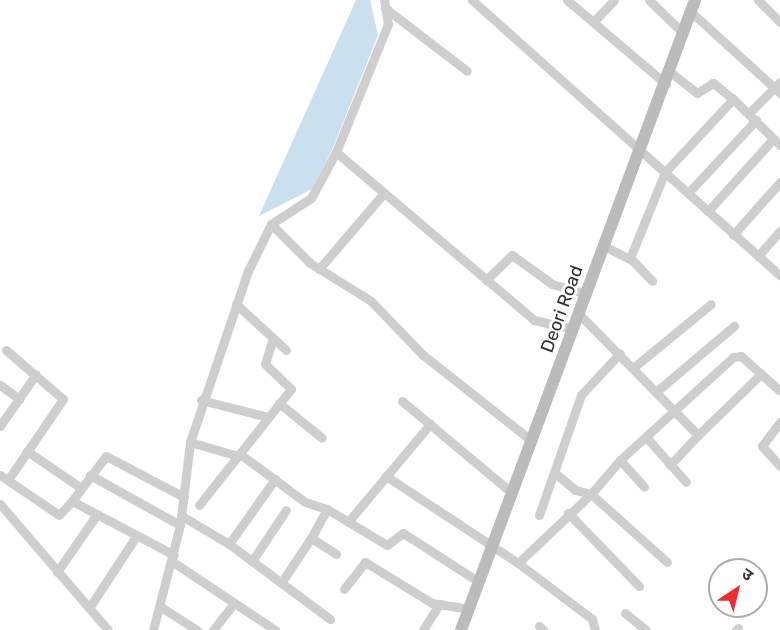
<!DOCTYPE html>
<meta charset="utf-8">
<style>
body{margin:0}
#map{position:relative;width:780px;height:630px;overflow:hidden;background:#fff;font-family:Rubik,"Noto Sans Devanagari",sans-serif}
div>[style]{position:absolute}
.water>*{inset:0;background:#cae0ef}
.street>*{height:9px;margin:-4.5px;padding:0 4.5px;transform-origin:4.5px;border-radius:4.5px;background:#cecece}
.secondary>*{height:12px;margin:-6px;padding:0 6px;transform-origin:6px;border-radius:6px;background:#bbb}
span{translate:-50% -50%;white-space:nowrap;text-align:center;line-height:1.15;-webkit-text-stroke:6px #fff;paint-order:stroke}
.street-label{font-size:18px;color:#313131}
.north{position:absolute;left:708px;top:558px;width:60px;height:60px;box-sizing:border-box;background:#fff;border:2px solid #adadad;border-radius:50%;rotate:35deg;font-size:16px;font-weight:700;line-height:24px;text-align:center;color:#313131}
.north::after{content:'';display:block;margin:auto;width:21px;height:27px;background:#f12a32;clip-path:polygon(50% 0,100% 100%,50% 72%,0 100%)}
</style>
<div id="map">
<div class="water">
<i style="clip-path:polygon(356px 0,370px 0,378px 35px,332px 150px,312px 189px,259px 216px)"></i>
</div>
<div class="street">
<i style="left:472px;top:0;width:413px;rotate:41.8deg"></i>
<i style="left:567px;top:0;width:130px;rotate:40.3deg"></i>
<i style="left:649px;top:0;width:47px;rotate:44.1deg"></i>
<i style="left:758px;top:0;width:31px;rotate:45deg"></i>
<i style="left:385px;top:8px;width:103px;rotate:37.5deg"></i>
<i style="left:690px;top:11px;width:122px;rotate:42.3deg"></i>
<i style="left:593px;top:22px;width:30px;rotate:-46deg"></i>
<i style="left:733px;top:99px;width:66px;rotate:44.4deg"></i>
<i style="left:749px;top:113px;width:44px;rotate:-45deg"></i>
<i style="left:336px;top:152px;width:260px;rotate:40.3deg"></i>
<i style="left:534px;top:320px;width:40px;rotate:13deg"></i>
<i style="left:688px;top:193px;width:100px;rotate:-47deg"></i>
<i style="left:708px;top:211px;width:97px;rotate:-47.9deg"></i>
<i style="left:271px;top:224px;width:55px;rotate:45deg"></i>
<i style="left:310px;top:263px;width:72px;rotate:31.9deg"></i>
<i style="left:371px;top:301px;width:75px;rotate:46.1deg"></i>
<i style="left:423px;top:355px;width:139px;rotate:38.3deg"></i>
<i style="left:733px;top:235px;width:71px;rotate:-48.4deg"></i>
<i style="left:604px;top:246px;width:31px;rotate:27deg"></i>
<i style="left:632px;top:260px;width:29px;rotate:46deg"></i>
<i style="left:758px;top:256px;width:33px;rotate:-49deg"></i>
<i style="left:630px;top:258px;width:93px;rotate:-67.9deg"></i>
<i style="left:665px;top:172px;width:100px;rotate:-47deg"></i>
<i style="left:733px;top:99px;width:26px;rotate:-141deg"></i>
<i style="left:713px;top:83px;width:19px;rotate:148deg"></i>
<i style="left:697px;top:93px;width:34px;rotate:-142deg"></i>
<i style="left:319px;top:269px;width:100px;rotate:-49.5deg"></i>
<i style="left:486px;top:280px;width:36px;rotate:-44deg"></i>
<i style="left:512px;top:255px;width:49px;rotate:35.9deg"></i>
<i style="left:552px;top:284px;width:36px;rotate:16deg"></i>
<i style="left:236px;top:304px;width:68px;rotate:42.6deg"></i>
<i style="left:579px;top:314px;width:170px;rotate:45.5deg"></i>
<i style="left:698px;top:435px;width:88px;rotate:-44.1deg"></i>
<i style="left:6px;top:350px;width:75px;rotate:40.7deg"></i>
<i style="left:63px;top:399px;width:98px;rotate:124.2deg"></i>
<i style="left:634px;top:367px;width:99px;rotate:-39.3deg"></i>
<i style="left:0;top:385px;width:24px;rotate:36deg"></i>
<i style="left:657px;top:391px;width:101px;rotate:-40.2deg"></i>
<i style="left:201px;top:400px;width:69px;rotate:14.2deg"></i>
<i style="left:402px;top:401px;width:143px;rotate:39.9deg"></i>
<i style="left:279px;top:403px;width:55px;rotate:39.1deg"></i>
<i style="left:780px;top:422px;width:30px;rotate:127deg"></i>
<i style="left:762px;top:446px;width:27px;rotate:48deg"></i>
<i style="left:0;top:426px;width:63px;rotate:-55.3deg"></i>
<i style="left:646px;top:437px;width:60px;rotate:48.4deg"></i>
<i style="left:190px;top:442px;width:50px;rotate:16.3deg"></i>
<i style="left:27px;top:451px;width:65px;rotate:34.4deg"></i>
<i style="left:240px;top:454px;width:81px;rotate:36.4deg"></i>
<i style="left:305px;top:502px;width:23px;rotate:18deg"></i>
<i style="left:620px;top:460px;width:36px;rotate:48deg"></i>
<i style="left:670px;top:465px;width:41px;rotate:-47deg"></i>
<i style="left:555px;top:473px;width:26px;rotate:40deg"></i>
<i style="left:575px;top:490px;width:16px;rotate:14deg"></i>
<i style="left:0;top:475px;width:71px;rotate:34.1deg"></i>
<i style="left:59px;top:515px;width:19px;rotate:-47deg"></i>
<i style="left:72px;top:501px;width:115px;rotate:27.9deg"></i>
<i style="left:90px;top:475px;width:103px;rotate:29.1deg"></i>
<i style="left:386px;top:476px;width:158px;rotate:33.4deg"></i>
<i style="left:518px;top:563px;width:93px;rotate:37.1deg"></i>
<i style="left:592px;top:619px;width:11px;rotate:75deg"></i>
<i style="left:72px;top:501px;width:56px;rotate:-52.9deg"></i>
<i style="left:106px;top:456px;width:88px;rotate:27.7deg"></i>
<i style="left:0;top:504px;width:166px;rotate:49.4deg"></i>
<i style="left:199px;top:505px;width:148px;rotate:-51.6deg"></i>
<i style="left:291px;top:389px;width:36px;rotate:-136deg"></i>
<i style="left:265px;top:364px;width:27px;rotate:-73deg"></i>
<i style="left:568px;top:513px;width:102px;rotate:45.8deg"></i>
<i style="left:539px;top:515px;width:127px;rotate:-70.7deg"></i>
<i style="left:581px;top:395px;width:57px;rotate:-47.1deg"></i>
<i style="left:182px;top:516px;width:55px;rotate:30.8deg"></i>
<i style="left:229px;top:544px;width:126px;rotate:36.6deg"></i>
<i style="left:348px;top:522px;width:128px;rotate:-50.1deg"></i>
<i style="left:229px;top:544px;width:80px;rotate:-54.7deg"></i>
<i style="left:336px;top:554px;width:30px;rotate:-147deg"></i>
<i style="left:311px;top:538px;width:33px;rotate:-61deg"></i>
<i style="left:327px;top:509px;width:70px;rotate:31deg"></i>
<i style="left:387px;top:545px;width:20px;rotate:-37deg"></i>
<i style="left:403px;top:533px;width:90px;rotate:32.8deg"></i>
<i style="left:252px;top:561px;width:61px;rotate:-56.3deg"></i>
<i style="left:173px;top:562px;width:123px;rotate:33.7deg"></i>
<i style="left:667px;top:562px;width:102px;rotate:-138.2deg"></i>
<i style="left:591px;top:494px;width:45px;rotate:-49.5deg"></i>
<i style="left:620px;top:460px;width:153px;rotate:-42.3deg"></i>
<i style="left:733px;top:357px;width:8px;rotate:-7deg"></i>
<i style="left:741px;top:356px;width:52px;rotate:41.9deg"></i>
<i style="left:518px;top:563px;width:100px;rotate:-43.4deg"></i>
<i style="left:57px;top:572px;width:70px;rotate:-55.4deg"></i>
<i style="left:281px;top:583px;width:54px;rotate:-56.3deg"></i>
<i style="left:344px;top:589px;width:34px;rotate:-52deg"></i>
<i style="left:365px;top:562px;width:79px;rotate:31.5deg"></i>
<i style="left:432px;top:603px;width:37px;rotate:9deg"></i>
<i style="left:161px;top:607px;width:43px;rotate:32.6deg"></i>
<i style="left:89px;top:608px;width:87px;rotate:-56.7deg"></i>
<i style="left:625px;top:613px;width:27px;rotate:39deg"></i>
<i style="left:539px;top:626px;width:6px;rotate:45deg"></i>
<i style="left:153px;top:630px;width:108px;rotate:-75.6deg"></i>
<i style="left:180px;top:525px;width:84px;rotate:-83.1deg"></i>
<i style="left:190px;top:442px;width:181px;rotate:-71.3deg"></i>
<i style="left:248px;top:271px;width:52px;rotate:-63.9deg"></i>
<i style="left:271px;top:224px;width:48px;rotate:-33deg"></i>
<i style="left:311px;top:198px;width:52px;rotate:-61.5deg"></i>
<i style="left:336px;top:152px;width:138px;rotate:-67.9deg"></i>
<i style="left:388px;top:24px;width:24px;rotate:-99deg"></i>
<i style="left:213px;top:630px;width:34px;rotate:-52deg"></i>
<i style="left:423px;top:630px;width:31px;rotate:-58deg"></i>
<i style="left:736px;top:630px;width:3px;rotate:-45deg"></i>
</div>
<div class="secondary">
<i style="left:461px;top:630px;width:672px;rotate:-69.62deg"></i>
</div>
<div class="street-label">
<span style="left:562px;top:309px;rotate:-70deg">Deori Road</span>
</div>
<div class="north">उ</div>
</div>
